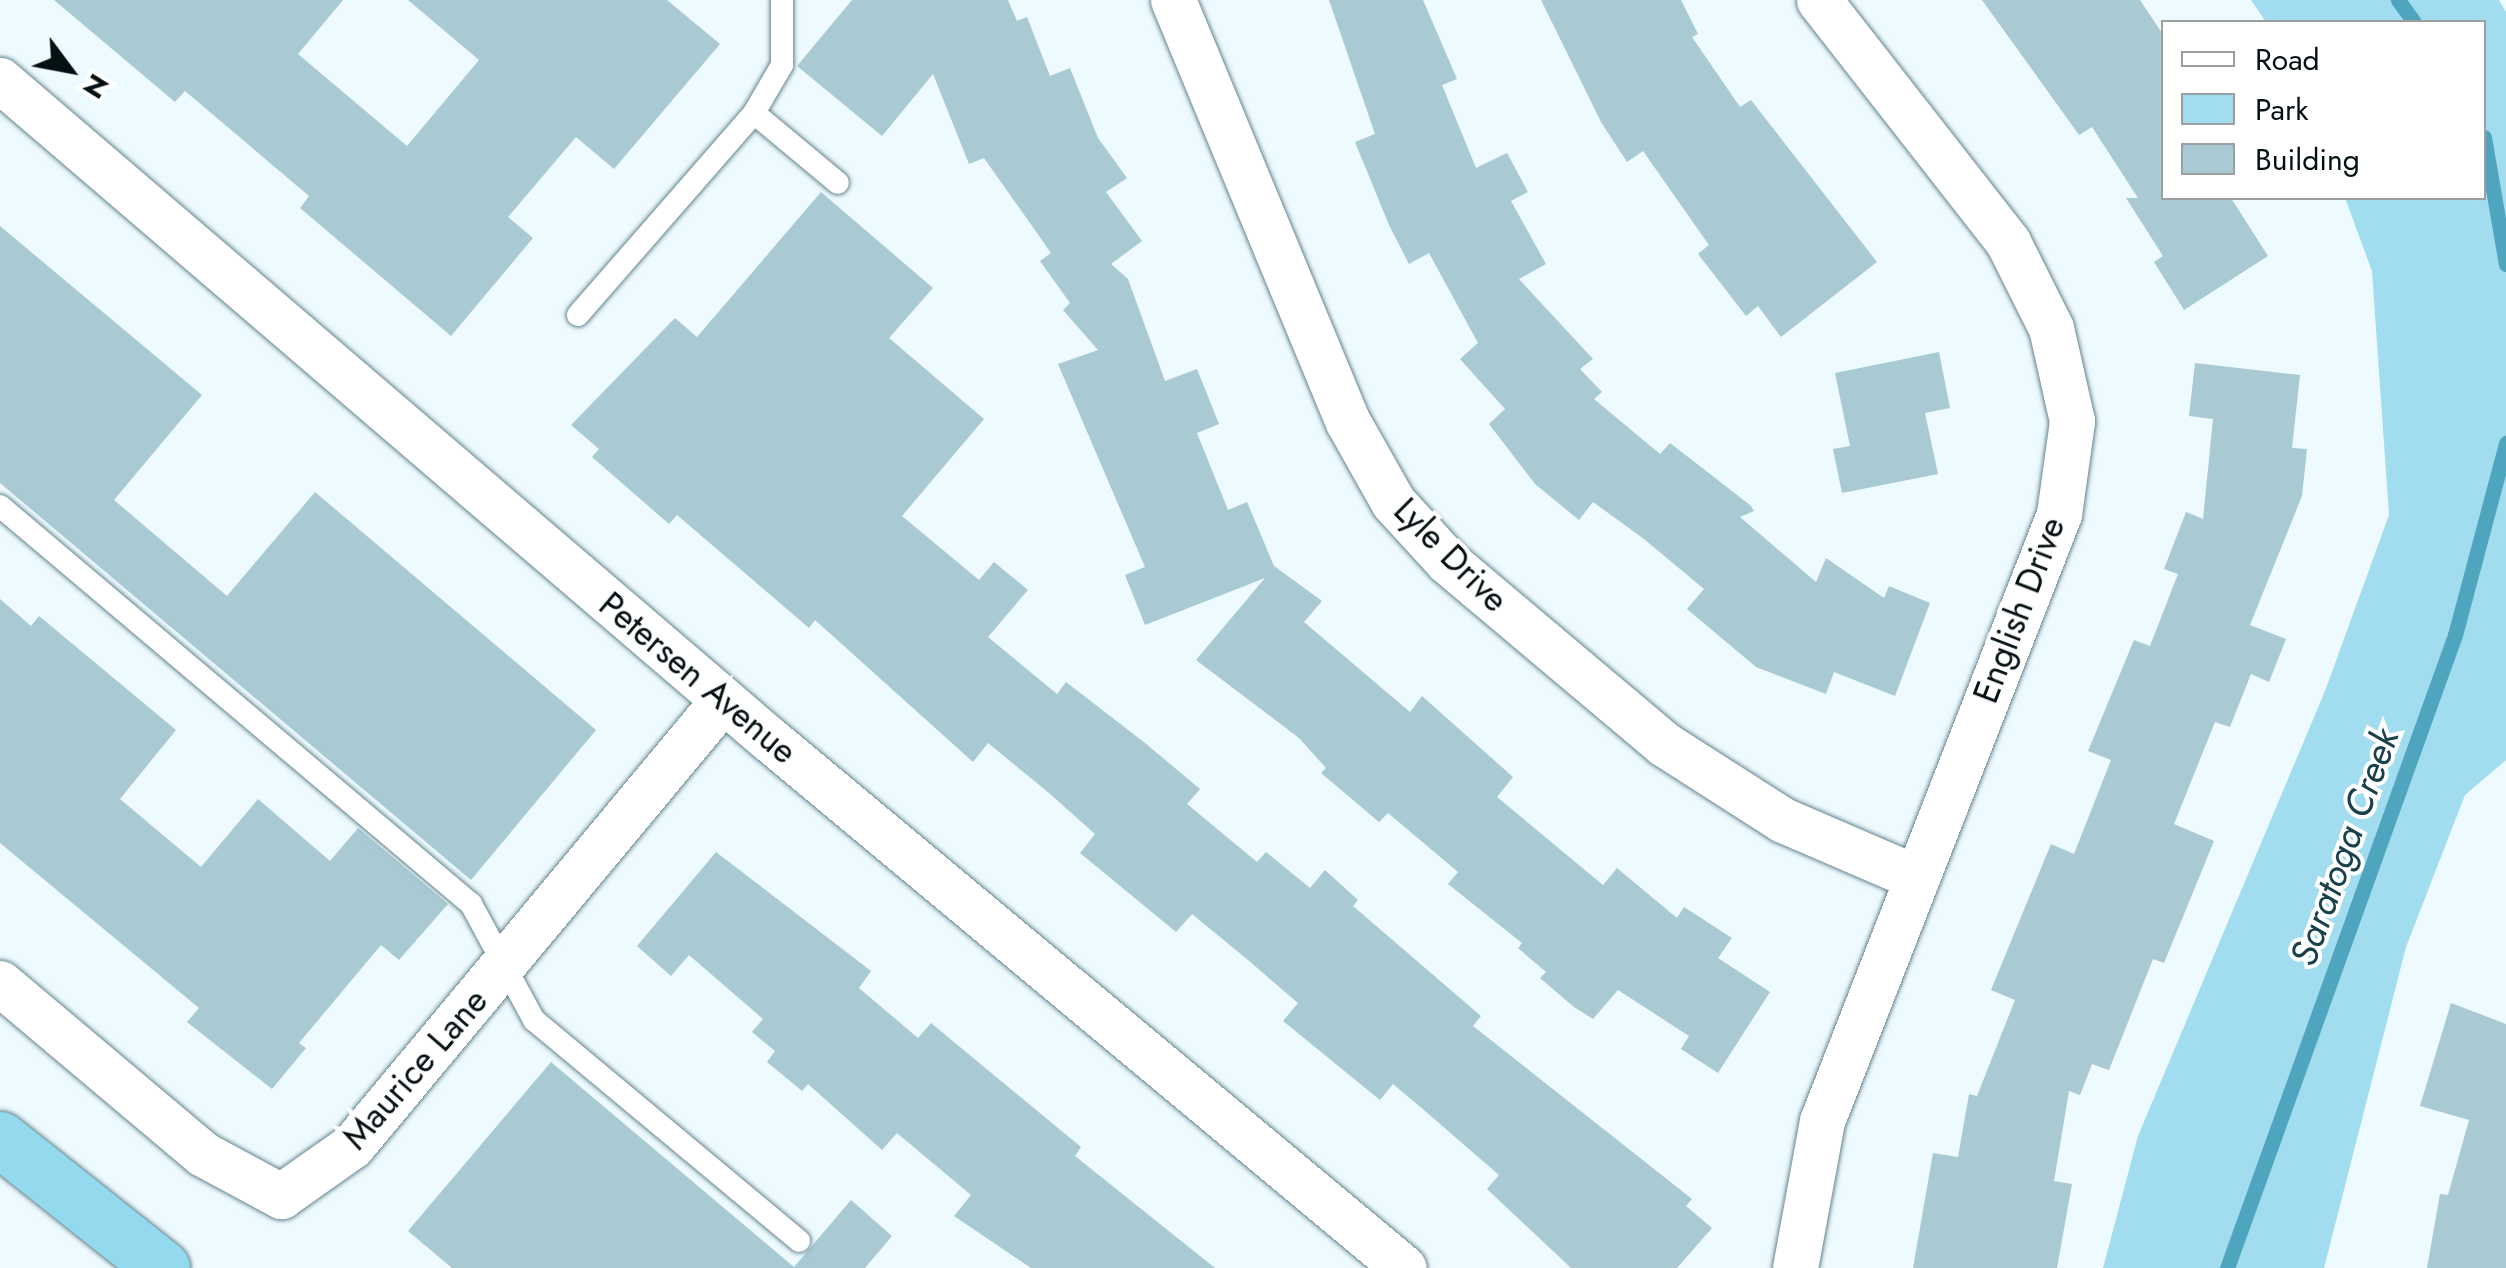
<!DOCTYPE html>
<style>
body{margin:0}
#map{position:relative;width:2506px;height:1268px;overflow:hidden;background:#edfaff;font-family:Jost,sans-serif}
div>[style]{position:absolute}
.green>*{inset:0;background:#a2ddef}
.stream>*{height:15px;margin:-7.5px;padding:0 7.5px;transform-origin:7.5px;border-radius:7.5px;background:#4fa5bd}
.building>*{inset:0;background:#a9c9d3}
.roads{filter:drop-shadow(0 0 2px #65848d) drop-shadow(0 0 2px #65848d)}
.service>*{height:22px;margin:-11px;padding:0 11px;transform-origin:11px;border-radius:11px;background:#fff}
.minor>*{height:45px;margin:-22.5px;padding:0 22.5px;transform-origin:22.5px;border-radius:22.5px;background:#fff}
.trunk>*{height:55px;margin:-27.5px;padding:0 27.5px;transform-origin:27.5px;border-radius:27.5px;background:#94daee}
span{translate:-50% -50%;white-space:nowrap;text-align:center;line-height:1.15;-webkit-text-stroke:8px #fff;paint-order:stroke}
.street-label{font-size:35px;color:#051013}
.water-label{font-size:38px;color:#19414c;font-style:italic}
.legend{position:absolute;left:2161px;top:20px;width:325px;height:180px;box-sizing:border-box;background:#fff;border:2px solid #9b9fa1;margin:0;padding:12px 18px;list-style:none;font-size:30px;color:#051013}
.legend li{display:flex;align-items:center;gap:20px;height:50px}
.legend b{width:50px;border:2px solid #9b9fa1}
.north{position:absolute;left:20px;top:20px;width:100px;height:100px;-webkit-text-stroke:8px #fff;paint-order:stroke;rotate:122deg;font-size:28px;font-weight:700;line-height:40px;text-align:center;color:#051013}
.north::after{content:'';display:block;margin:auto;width:35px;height:45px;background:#051013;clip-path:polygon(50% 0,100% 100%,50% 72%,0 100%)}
</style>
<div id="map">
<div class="green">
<i style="clip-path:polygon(2251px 0,2499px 0,2506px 12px,2506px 760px,2465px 795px,2406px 947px,2324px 1268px,2103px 1268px,2138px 1136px,2325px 691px,2389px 515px,2372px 271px,2345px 198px,2484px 198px,2484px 22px,2266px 22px)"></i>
</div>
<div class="stream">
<i style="left:2398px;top:0;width:27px;rotate:54deg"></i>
<i style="left:2484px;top:137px;width:129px;rotate:80.2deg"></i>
<i style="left:2227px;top:1268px;width:673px;rotate:-70.19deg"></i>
<i style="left:2455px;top:635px;width:199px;rotate:-75.1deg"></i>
</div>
<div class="building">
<i style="clip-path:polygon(54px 0,343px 0,298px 54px,407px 146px,479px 60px,408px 0,667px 0,720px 44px,614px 169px,576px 137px,508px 217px,533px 238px,451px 336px,300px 208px,309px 196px,185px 91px,175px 102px)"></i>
<i style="clip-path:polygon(852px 0,1008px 0,1017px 21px,1027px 17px,1050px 76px,1070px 68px,1098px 138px,1127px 178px,1106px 192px,1142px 241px,1111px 264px,1128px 279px,1165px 381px,1197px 369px,1219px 424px,1197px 433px,1228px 510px,1247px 502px,1274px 566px,1322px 601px,1304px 622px,1410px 712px,1422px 696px,1513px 777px,1497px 797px,1603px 885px,1617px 868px,1677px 918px,1684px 907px,1732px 938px,1718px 958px,1770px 992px,1718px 1073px,1681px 1049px,1689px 1036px,1618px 990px,1593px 1019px,1574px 1007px,1540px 978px,1546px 972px,1518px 948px,1522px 943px,1448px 884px,1458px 872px,1388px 813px,1379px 822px,1321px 773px,1326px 768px,1299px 738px,1196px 660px,1265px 578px,1145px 625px,1125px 575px,1145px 567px,1058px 364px,1098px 350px,1063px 310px,1070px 303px,1040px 261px,1051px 253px,984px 158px,969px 164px,933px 74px,882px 136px,797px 66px)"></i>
<i style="clip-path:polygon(1329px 0,1423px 0,1457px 79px,1442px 85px,1476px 168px,1507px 153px,1528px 192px,1511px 201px,1546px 264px,1519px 279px,1593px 359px,1580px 369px,1602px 392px,1594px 399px,1660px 454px,1670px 443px,1750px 505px,1754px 511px,1740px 517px,1816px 582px,1826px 558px,1884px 598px,1889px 586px,1930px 603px,1895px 696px,1834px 672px,1826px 694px,1756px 667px,1687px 609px,1704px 589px,1644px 539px,1593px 502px,1579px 520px,1535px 484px,1489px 424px,1505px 409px,1460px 359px,1478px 343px,1429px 253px,1409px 264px,1389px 225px,1355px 142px,1375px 134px)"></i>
<i style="clip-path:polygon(1541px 0,1681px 0,1698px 34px,1692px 37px,1740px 107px,1751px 100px,1877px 262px,1781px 337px,1758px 306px,1746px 316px,1698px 254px,1709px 245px,1643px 151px,1627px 162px,1601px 122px)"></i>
<i style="clip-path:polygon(1982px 0,2140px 0,2164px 36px,2164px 198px,2231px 198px,2268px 256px,2184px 310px,2154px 262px,2163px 256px,2126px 198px,2138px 198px,2092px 127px,2079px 135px)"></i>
<i style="clip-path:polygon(821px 192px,933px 288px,889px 338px,984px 419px,902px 516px,979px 580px,994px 562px,1028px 590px,988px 637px,1057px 694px,1066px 682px,1145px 743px,1200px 789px,1187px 804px,1257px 862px,1266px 852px,1310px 888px,1325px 870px,1358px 900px,1353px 906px,1481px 1016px,1473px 1026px,1692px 1199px,1686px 1206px,1712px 1228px,1677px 1268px,1571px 1268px,1487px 1189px,1499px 1175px,1425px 1111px,1393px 1084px,1380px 1100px,1283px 1021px,1298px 1003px,1248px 960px,1192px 914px,1176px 932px,1080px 853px,1095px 834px,1049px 793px,988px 743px,973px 762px,815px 620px,809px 628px,677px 515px,669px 524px,592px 457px,599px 449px,571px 425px,675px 318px,697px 337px)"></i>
<i style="clip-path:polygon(0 226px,202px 395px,114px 500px,227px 596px,315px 492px,596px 730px,471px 880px,0 483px)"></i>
<i style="clip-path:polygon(1939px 352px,1950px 408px,1925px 413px,1938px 474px,1842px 493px,1833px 449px,1850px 446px,1835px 373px)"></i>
<i style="clip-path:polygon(2195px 363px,2300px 375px,2292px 448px,2307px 449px,2302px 496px,2250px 625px,2286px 639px,2269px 682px,2251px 674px,2230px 727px,2215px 722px,2174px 824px,2214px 841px,2164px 963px,2153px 959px,2109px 1070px,2092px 1064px,2080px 1095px,2069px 1091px,2054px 1181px,2072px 1184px,2057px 1268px,1913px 1268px,1933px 1153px,1958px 1157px,1969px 1094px,1977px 1096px,2015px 1000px,1991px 990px,2051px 844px,2074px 854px,2111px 760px,2088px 751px,2134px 640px,2150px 646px,2178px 574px,2164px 569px,2186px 512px,2203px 519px,2213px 419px,2189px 416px)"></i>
<i style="clip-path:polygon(0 599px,31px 626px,39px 616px,176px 730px,120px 799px,201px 867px,258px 799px,330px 861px,358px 828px,448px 904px,399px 960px,381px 945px,299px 1043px,306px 1048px,272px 1089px,187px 1022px,199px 1008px,0 843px)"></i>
<i style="clip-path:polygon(716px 852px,871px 971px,859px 988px,918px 1038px,931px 1023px,1081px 1147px,1075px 1156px,1215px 1268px,1031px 1268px,954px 1216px,971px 1195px,897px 1133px,882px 1150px,808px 1084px,802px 1091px,767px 1062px,775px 1051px,752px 1032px,763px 1019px,689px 955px,671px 976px,637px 946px)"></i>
<i style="clip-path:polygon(2451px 1003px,2506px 1024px,2506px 1268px,2427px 1268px,2440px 1194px,2448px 1195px,2469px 1120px,2420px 1106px)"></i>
<i style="clip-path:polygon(551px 1062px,794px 1267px,851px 1200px,892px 1236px,865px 1268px,452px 1268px,408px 1231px)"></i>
</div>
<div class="roads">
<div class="service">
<i style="left:754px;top:113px;width:109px;rotate:39.8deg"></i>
<i style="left:578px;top:315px;width:268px;rotate:-48.9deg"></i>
<i style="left:754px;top:113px;width:56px;rotate:-59.7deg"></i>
<i style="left:782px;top:65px;width:65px;rotate:-90deg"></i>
<i style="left:0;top:506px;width:617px;rotate:40.2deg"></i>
<i style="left:471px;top:904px;width:132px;rotate:61.5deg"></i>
<i style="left:534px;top:1020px;width:345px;rotate:39.8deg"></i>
</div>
<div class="minor">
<i style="left:1173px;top:0;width:457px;rotate:67.5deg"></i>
<i style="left:1348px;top:422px;width:92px;rotate:60.6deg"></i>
<i style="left:1393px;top:502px;width:81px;rotate:47.5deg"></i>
<i style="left:1448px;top:562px;width:282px;rotate:40.1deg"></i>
<i style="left:1664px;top:744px;width:141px;rotate:32.6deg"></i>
<i style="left:1783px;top:820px;width:142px;rotate:23.3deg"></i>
<i style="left:0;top:80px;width:1013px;rotate:40.6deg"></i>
<i style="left:769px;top:739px;width:826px;rotate:39.8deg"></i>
<i style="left:0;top:983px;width:265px;rotate:40.1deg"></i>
<i style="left:203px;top:1154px;width:89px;rotate:28.3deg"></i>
<i style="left:281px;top:1196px;width:87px;rotate:-35.2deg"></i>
<i style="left:352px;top:1146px;width:580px;rotate:-50.25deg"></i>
<i style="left:1795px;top:1268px;width:149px;rotate:-79.6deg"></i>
<i style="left:1822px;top:1121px;width:652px;rotate:-68.67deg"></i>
<i style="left:2059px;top:514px;width:94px;rotate:-82deg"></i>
<i style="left:2072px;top:421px;width:95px;rotate:-102.7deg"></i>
<i style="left:2051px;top:328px;width:96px;rotate:-116.6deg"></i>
<i style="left:2008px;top:242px;width:307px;rotate:-128deg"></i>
</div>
<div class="trunk">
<i style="left:0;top:1139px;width:207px;rotate:38.5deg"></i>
</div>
</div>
<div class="street-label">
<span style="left:1451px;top:555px;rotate:45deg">Lyle Drive</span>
<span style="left:2019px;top:610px;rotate:-69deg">English Drive</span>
<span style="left:698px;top:678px;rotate:40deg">Petersen Avenue</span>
<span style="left:415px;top:1069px;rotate:-49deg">Maurice Lane</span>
</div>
<div class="water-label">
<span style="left:2344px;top:847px;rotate:-70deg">Saratoga Creek</span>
</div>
<ul class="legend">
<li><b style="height:12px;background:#fff"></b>Road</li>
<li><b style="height:28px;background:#a2ddef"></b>Park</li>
<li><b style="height:28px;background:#a9c9d3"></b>Building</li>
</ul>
<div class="north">N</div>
</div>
